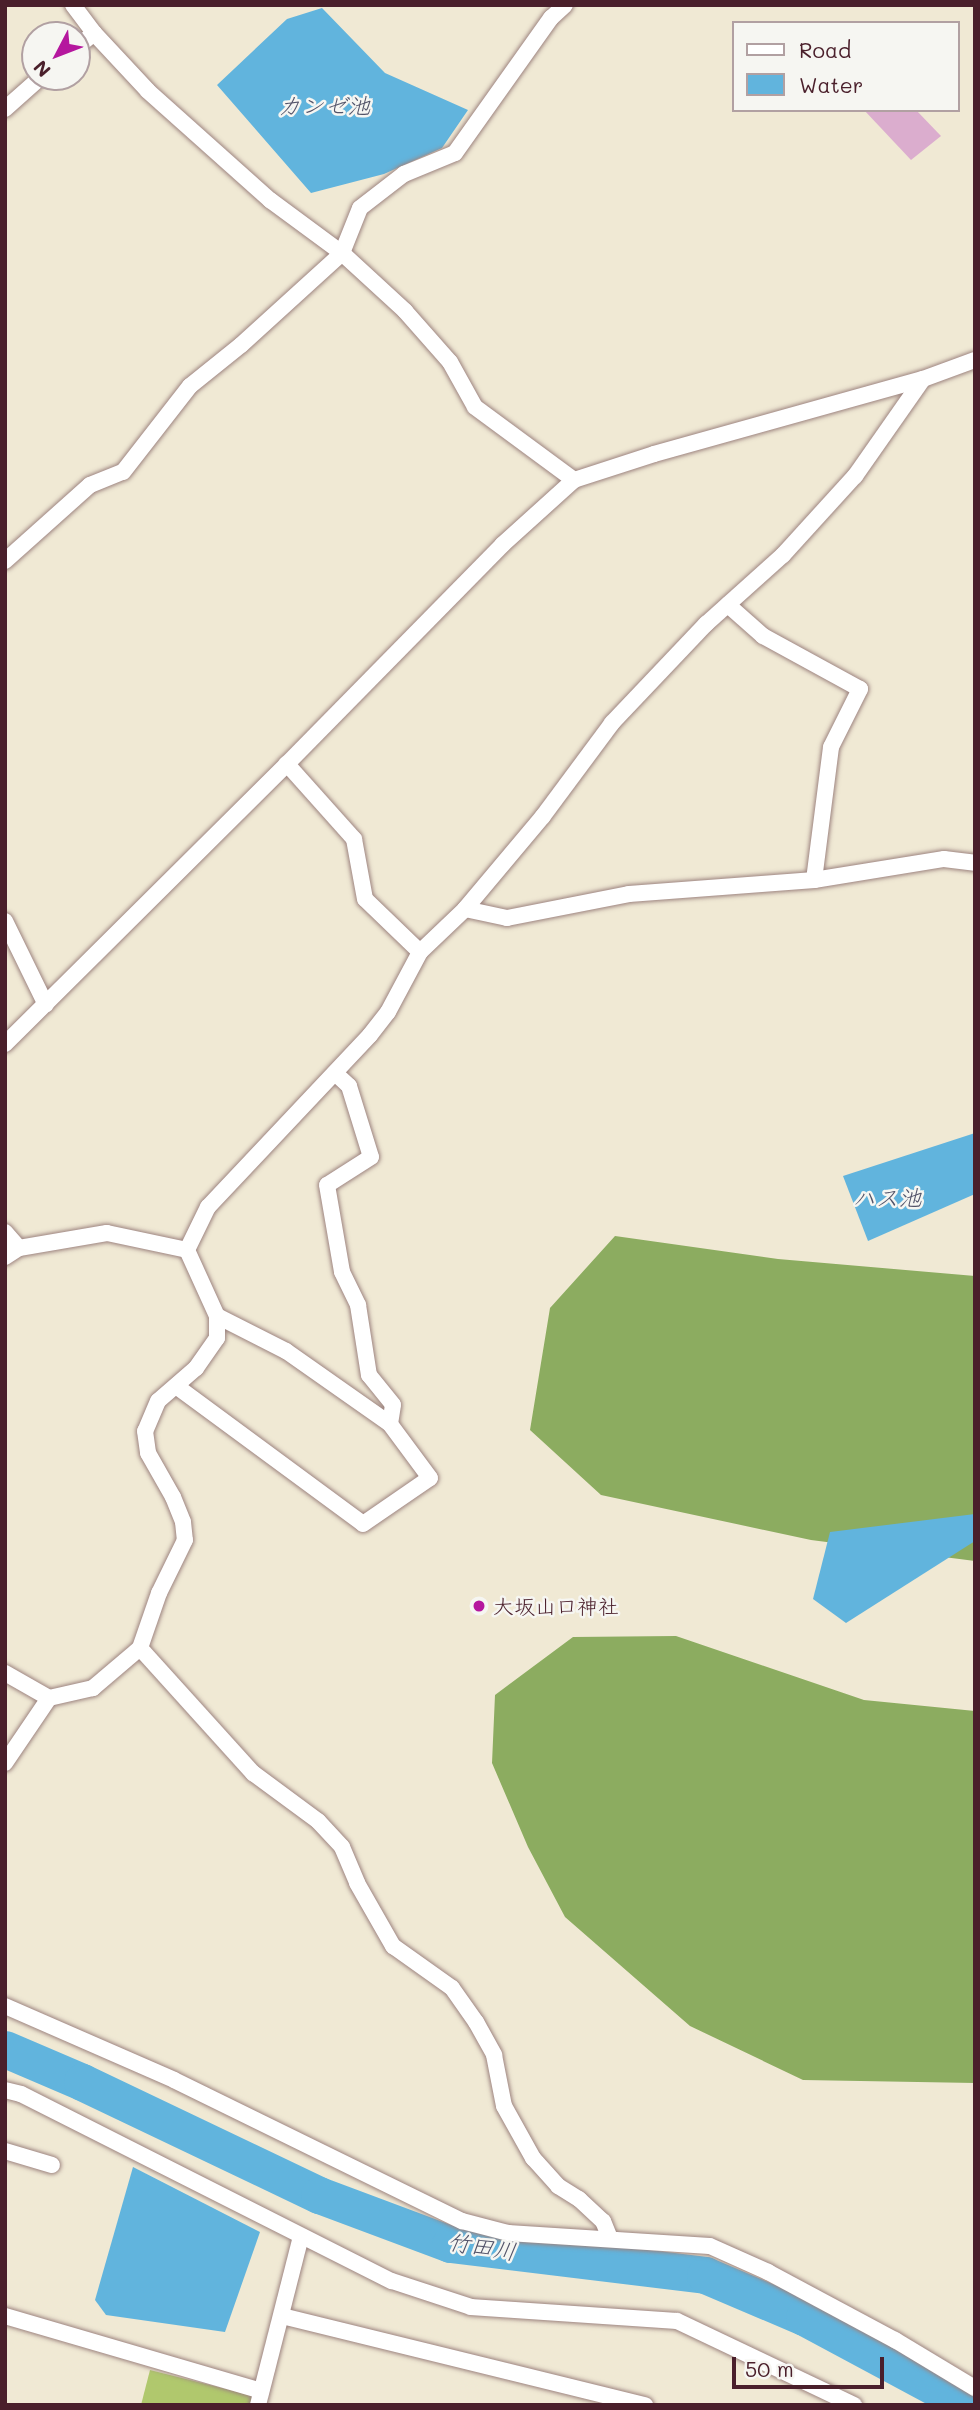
<!DOCTYPE html>
<meta charset="utf-8">
<style>
body{margin:0}
#map{position:relative;width:980px;height:2410px;overflow:hidden;background:#f0e9d4;font-family:Mali,"Klee One",sans-serif}
div>[style]{position:absolute}
.green>*{inset:0;background:#b0c86d}
.forest>*{inset:0;background:#8cac60}
.water>*{inset:0;background:#61b4dd}
.river>*{height:37px;margin:-18.5px;padding:0 18.5px;transform-origin:18.5px;border-radius:18.5px;background:#61b4dd}
.building>*{inset:0;background:#dbadce}
.roads{filter:drop-shadow(0 0 2px #9d8480) drop-shadow(0 0 2px #9d8480)}
.street>*{height:16px;margin:-8px;padding:0 8px;transform-origin:8px;border-radius:8px;background:#fff}
.dots>*{width:19px;height:19px;translate:-50% -50%;box-sizing:border-box;border:4px solid #f6f6f2;border-radius:50%}
span{translate:-50% -50%;white-space:nowrap;text-align:center;line-height:1.15;-webkit-text-stroke:5px #f6f6f2;paint-order:stroke}
.poi-label{font-size:21px;color:#4a1f2b}
.left{translate:0 -50%;text-align:left}
.water-label{font-size:23px;color:#525369;font-style:italic}
.frame{position:absolute;inset:0;border:7px solid #4a1f2b;pointer-events:none}
.legend{position:absolute;left:732px;top:21px;width:228px;height:91px;box-sizing:border-box;background:#f6f6f2;border:2px solid #b1a0a2;margin:0;padding:9px 12px;list-style:none;font-size:21px;color:#4a1f2b}
.legend li{display:flex;align-items:center;gap:14px;height:35px}
.legend b{width:35px;border:2px solid #b1a0a2}
.north{position:absolute;left:21px;top:21px;width:70px;height:70px;box-sizing:border-box;background:#f6f6f2;border:2px solid #b1a0a2;border-radius:50%;rotate:228deg;font-size:19px;font-weight:700;line-height:28px;text-align:center;color:#4a1f2b}
.north::after{content:'';display:block;margin:auto;width:24px;height:32px;background:#b5179e;clip-path:polygon(50% 0,100% 100%,50% 72%,0 100%)}
.scale{position:absolute;left:732px;top:2357px;width:152px;height:32px;box-sizing:border-box;border:4px solid #4a1f2b;border-top:0;padding-left:9px;font-size:21px;line-height:24px;white-space:nowrap;color:#4a1f2b;-webkit-text-stroke:5px #f6f6f2;paint-order:stroke}
</style>
<div id="map">
<div class="green">
<i style="clip-path:polygon(150px 2370px,254px 2396px,251px 2405px,141px 2405px)"></i>
</div>
<div class="forest">
<i style="clip-path:polygon(615px 1236px,778px 1259px,975px 1276px,975px 1561px,811px 1540px,601px 1495px,530px 1430px,550px 1308px)"></i>
<i style="clip-path:polygon(676px 1636px,864px 1700px,975px 1711px,975px 2083px,803px 2080px,690px 2026px,565px 1917px,528px 1847px,492px 1763px,495px 1695px,573px 1637px)"></i>
</div>
<div class="water">
<i style="clip-path:polygon(322px 8px,385px 73px,468px 110px,442px 148px,384px 174px,311px 193px,217px 85px,287px 19px)"></i>
<i style="clip-path:polygon(975px 1133px,975px 1194px,868px 1241px,843px 1176px)"></i>
<i style="clip-path:polygon(975px 1514px,975px 1541px,846px 1623px,813px 1599px,830px 1532px)"></i>
<i style="clip-path:polygon(133px 2167px,260px 2232px,225px 2332px,106px 2315px,95px 2300px)"></i>
</div>
<div class="river">
<i style="left:5px;top:2049px;width:84px;rotate:23.2deg"></i>
<i style="left:82px;top:2082px;width:263px;rotate:25.5deg"></i>
<i style="left:319px;top:2195px;width:140px;rotate:20.5deg"></i>
<i style="left:450px;top:2244px;width:257px;rotate:6.9deg"></i>
<i style="left:705px;top:2275px;width:108px;rotate:23deg"></i>
<i style="left:804px;top:2317px;width:186px;rotate:28.2deg"></i>
</div>
<div class="building">
<i style="clip-path:polygon(864px 110px,916px 110px,941px 136px,911px 160px)"></i>
</div>
<div class="roads">
<div class="street">
<i style="left:73px;top:5px;width:35px;rotate:53deg"></i>
<i style="left:94px;top:33px;width:79px;rotate:47deg"></i>
<i style="left:148px;top:91px;width:164px;rotate:41.8deg"></i>
<i style="left:270px;top:200px;width:89px;rotate:36.4deg"></i>
<i style="left:342px;top:253px;width:86px;rotate:42.6deg"></i>
<i style="left:405px;top:311px;width:68px;rotate:48.6deg"></i>
<i style="left:450px;top:362px;width:51px;rotate:60.9deg"></i>
<i style="left:475px;top:407px;width:123px;rotate:36.4deg"></i>
<i style="left:77px;top:47px;width:22px;rotate:-39deg"></i>
<i style="left:5px;top:109px;width:48px;rotate:-41.6deg"></i>
<i style="left:5px;top:561px;width:114px;rotate:-41.8deg"></i>
<i style="left:90px;top:485px;width:35px;rotate:-22deg"></i>
<i style="left:123px;top:472px;width:109px;rotate:-52.1deg"></i>
<i style="left:190px;top:386px;width:65px;rotate:-38.8deg"></i>
<i style="left:241px;top:345px;width:137px;rotate:-42.3deg"></i>
<i style="left:342px;top:253px;width:48px;rotate:-68.2deg"></i>
<i style="left:360px;top:208px;width:56px;rotate:-37.7deg"></i>
<i style="left:404px;top:174px;width:55px;rotate:-22.4deg"></i>
<i style="left:455px;top:153px;width:166px;rotate:-54.6deg"></i>
<i style="left:551px;top:18px;width:19px;rotate:-43deg"></i>
<i style="left:814px;top:880px;width:132px;rotate:-9.2deg"></i>
<i style="left:944px;top:859px;width:31px;rotate:7deg"></i>
<i style="left:465px;top:909px;width:43px;rotate:12.1deg"></i>
<i style="left:507px;top:918px;width:124px;rotate:-11.1deg"></i>
<i style="left:629px;top:894px;width:186px;rotate:-4.3deg"></i>
<i style="left:814px;top:880px;width:134px;rotate:-82.7deg"></i>
<i style="left:831px;top:747px;width:65px;rotate:-63.4deg"></i>
<i style="left:860px;top:689px;width:111px;rotate:-151.3deg"></i>
<i style="left:763px;top:636px;width:47px;rotate:-138.5deg"></i>
<i style="left:5px;top:921px;width:93px;rotate:64deg"></i>
<i style="left:420px;top:952px;width:62px;rotate:-43.7deg"></i>
<i style="left:465px;top:909px;width:121px;rotate:-50deg"></i>
<i style="left:543px;top:816px;width:116px;rotate:-53.4deg"></i>
<i style="left:612px;top:723px;width:137px;rotate:-46.5deg"></i>
<i style="left:706px;top:624px;width:103px;rotate:-41.9deg"></i>
<i style="left:783px;top:555px;width:107px;rotate:-47.7deg"></i>
<i style="left:855px;top:476px;width:118px;rotate:-55deg"></i>
<i style="left:5px;top:1044px;width:397px;rotate:-44.8deg"></i>
<i style="left:287px;top:764px;width:307px;rotate:-45.5deg"></i>
<i style="left:502px;top:545px;width:97px;rotate:-42.1deg"></i>
<i style="left:574px;top:480px;width:84px;rotate:-18deg"></i>
<i style="left:654px;top:454px;width:279px;rotate:-15.6deg"></i>
<i style="left:923px;top:379px;width:55px;rotate:-20.1deg"></i>
<i style="left:335px;top:1073px;width:19px;rotate:43deg"></i>
<i style="left:349px;top:1086px;width:74px;rotate:72.8deg"></i>
<i style="left:371px;top:1157px;width:52px;rotate:147.5deg"></i>
<i style="left:327px;top:1185px;width:88px;rotate:80.2deg"></i>
<i style="left:342px;top:1272px;width:37px;rotate:64deg"></i>
<i style="left:358px;top:1305px;width:71px;rotate:81.1deg"></i>
<i style="left:369px;top:1375px;width:38px;rotate:51deg"></i>
<i style="left:393px;top:1405px;width:19px;rotate:99deg"></i>
<i style="left:5px;top:1232px;width:21px;rotate:49deg"></i>
<i style="left:187px;top:1250px;width:48px;rotate:-64deg"></i>
<i style="left:208px;top:1207px;width:236px;rotate:-46.7deg"></i>
<i style="left:370px;top:1035px;width:29px;rotate:-52deg"></i>
<i style="left:388px;top:1012px;width:68px;rotate:-61.9deg"></i>
<i style="left:420px;top:952px;width:76px;rotate:-136.1deg"></i>
<i style="left:365px;top:899px;width:61px;rotate:-100.4deg"></i>
<i style="left:354px;top:839px;width:101px;rotate:-131.8deg"></i>
<i style="left:5px;top:1257px;width:17px;rotate:-33deg"></i>
<i style="left:19px;top:1248px;width:89px;rotate:-9.7deg"></i>
<i style="left:107px;top:1233px;width:82px;rotate:12deg"></i>
<i style="left:187px;top:1250px;width:72px;rotate:65.6deg"></i>
<i style="left:217px;top:1316px;width:22px;rotate:90deg"></i>
<i style="left:217px;top:1338px;width:37px;rotate:125deg"></i>
<i style="left:196px;top:1368px;width:50px;rotate:139deg"></i>
<i style="left:158px;top:1401px;width:33px;rotate:113deg"></i>
<i style="left:145px;top:1431px;width:22px;rotate:82deg"></i>
<i style="left:148px;top:1453px;width:51px;rotate:60.4deg"></i>
<i style="left:173px;top:1497px;width:27px;rotate:68deg"></i>
<i style="left:183px;top:1522px;width:18px;rotate:84deg"></i>
<i style="left:185px;top:1540px;width:59px;rotate:116.1deg"></i>
<i style="left:159px;top:1593px;width:58px;rotate:109.1deg"></i>
<i style="left:140px;top:1648px;width:62px;rotate:139.6deg"></i>
<i style="left:93px;top:1688px;width:45px;rotate:167.2deg"></i>
<i style="left:49px;top:1698px;width:51px;rotate:-150.4deg"></i>
<i style="left:176px;top:1386px;width:232px;rotate:36.4deg"></i>
<i style="left:363px;top:1524px;width:81px;rotate:-34.5deg"></i>
<i style="left:430px;top:1478px;width:67px;rotate:-126.5deg"></i>
<i style="left:390px;top:1424px;width:127px;rotate:-144.9deg"></i>
<i style="left:286px;top:1351px;width:77px;rotate:-153.1deg"></i>
<i style="left:140px;top:1648px;width:169px;rotate:47.9deg"></i>
<i style="left:253px;top:1773px;width:81px;rotate:36.4deg"></i>
<i style="left:318px;top:1821px;width:35px;rotate:47deg"></i>
<i style="left:342px;top:1847px;width:39px;rotate:67deg"></i>
<i style="left:357px;top:1883px;width:73px;rotate:60.3deg"></i>
<i style="left:393px;top:1946px;width:72px;rotate:35.4deg"></i>
<i style="left:452px;top:1988px;width:42px;rotate:54.8deg"></i>
<i style="left:476px;top:2022px;width:38px;rotate:61deg"></i>
<i style="left:494px;top:2055px;width:52px;rotate:78.9deg"></i>
<i style="left:504px;top:2106px;width:60px;rotate:60.9deg"></i>
<i style="left:533px;top:2158px;width:38px;rotate:48deg"></i>
<i style="left:558px;top:2186px;width:25px;rotate:32deg"></i>
<i style="left:579px;top:2199px;width:33px;rotate:43deg"></i>
<i style="left:603px;top:2221px;width:18px;rotate:68deg"></i>
<i style="left:5px;top:1763px;width:78px;rotate:-55.9deg"></i>
<i style="left:5px;top:2006px;width:184px;rotate:23.6deg"></i>
<i style="left:174px;top:2080px;width:321px;rotate:26.1deg"></i>
<i style="left:462px;top:2221px;width:48px;rotate:14.6deg"></i>
<i style="left:508px;top:2233px;width:202px;rotate:3.7deg"></i>
<i style="left:710px;top:2246px;width:64px;rotate:24.1deg"></i>
<i style="left:768px;top:2272px;width:144px;rotate:28.2deg"></i>
<i style="left:895px;top:2340px;width:93px;rotate:31deg"></i>
<i style="left:5px;top:2090px;width:16px;rotate:14deg"></i>
<i style="left:21px;top:2094px;width:415px;rotate:26.8deg"></i>
<i style="left:392px;top:2281px;width:83px;rotate:18.2deg"></i>
<i style="left:471px;top:2307px;width:206px;rotate:3.9deg"></i>
<i style="left:677px;top:2321px;width:196px;rotate:25.4deg"></i>
<i style="left:5px;top:2151px;width:49px;rotate:16.6deg"></i>
<i style="left:5px;top:2316px;width:267px;rotate:16.3deg"></i>
<i style="left:282px;top:2316px;width:374px;rotate:13.8deg"></i>
<i style="left:258px;top:2405px;width:174px;rotate:-75.7deg"></i>
</div>
</div>
<div class="dots">
<i style="left:479px;top:1606px;background:#b5179e"></i>
</div>
<div class="poi-label">
<span class="left" style="left:493px;top:1606px">大坂山口神社</span>
</div>
<div class="water-label">
<span style="left:324px;top:105px">カンゼ池</span>
<span style="left:887px;top:1197px">ハス池</span>
<span style="left:482px;top:2246px;rotate:9deg">竹田川</span>
</div>
<div class="frame"></div>
<ul class="legend">
<li><b style="height:9px;background:#fff"></b>Road</li>
<li><b style="height:19px;background:#61b4dd"></b>Water</li>
</ul>
<div class="north">N</div>
<div class="scale">50 m</div>
</div>
